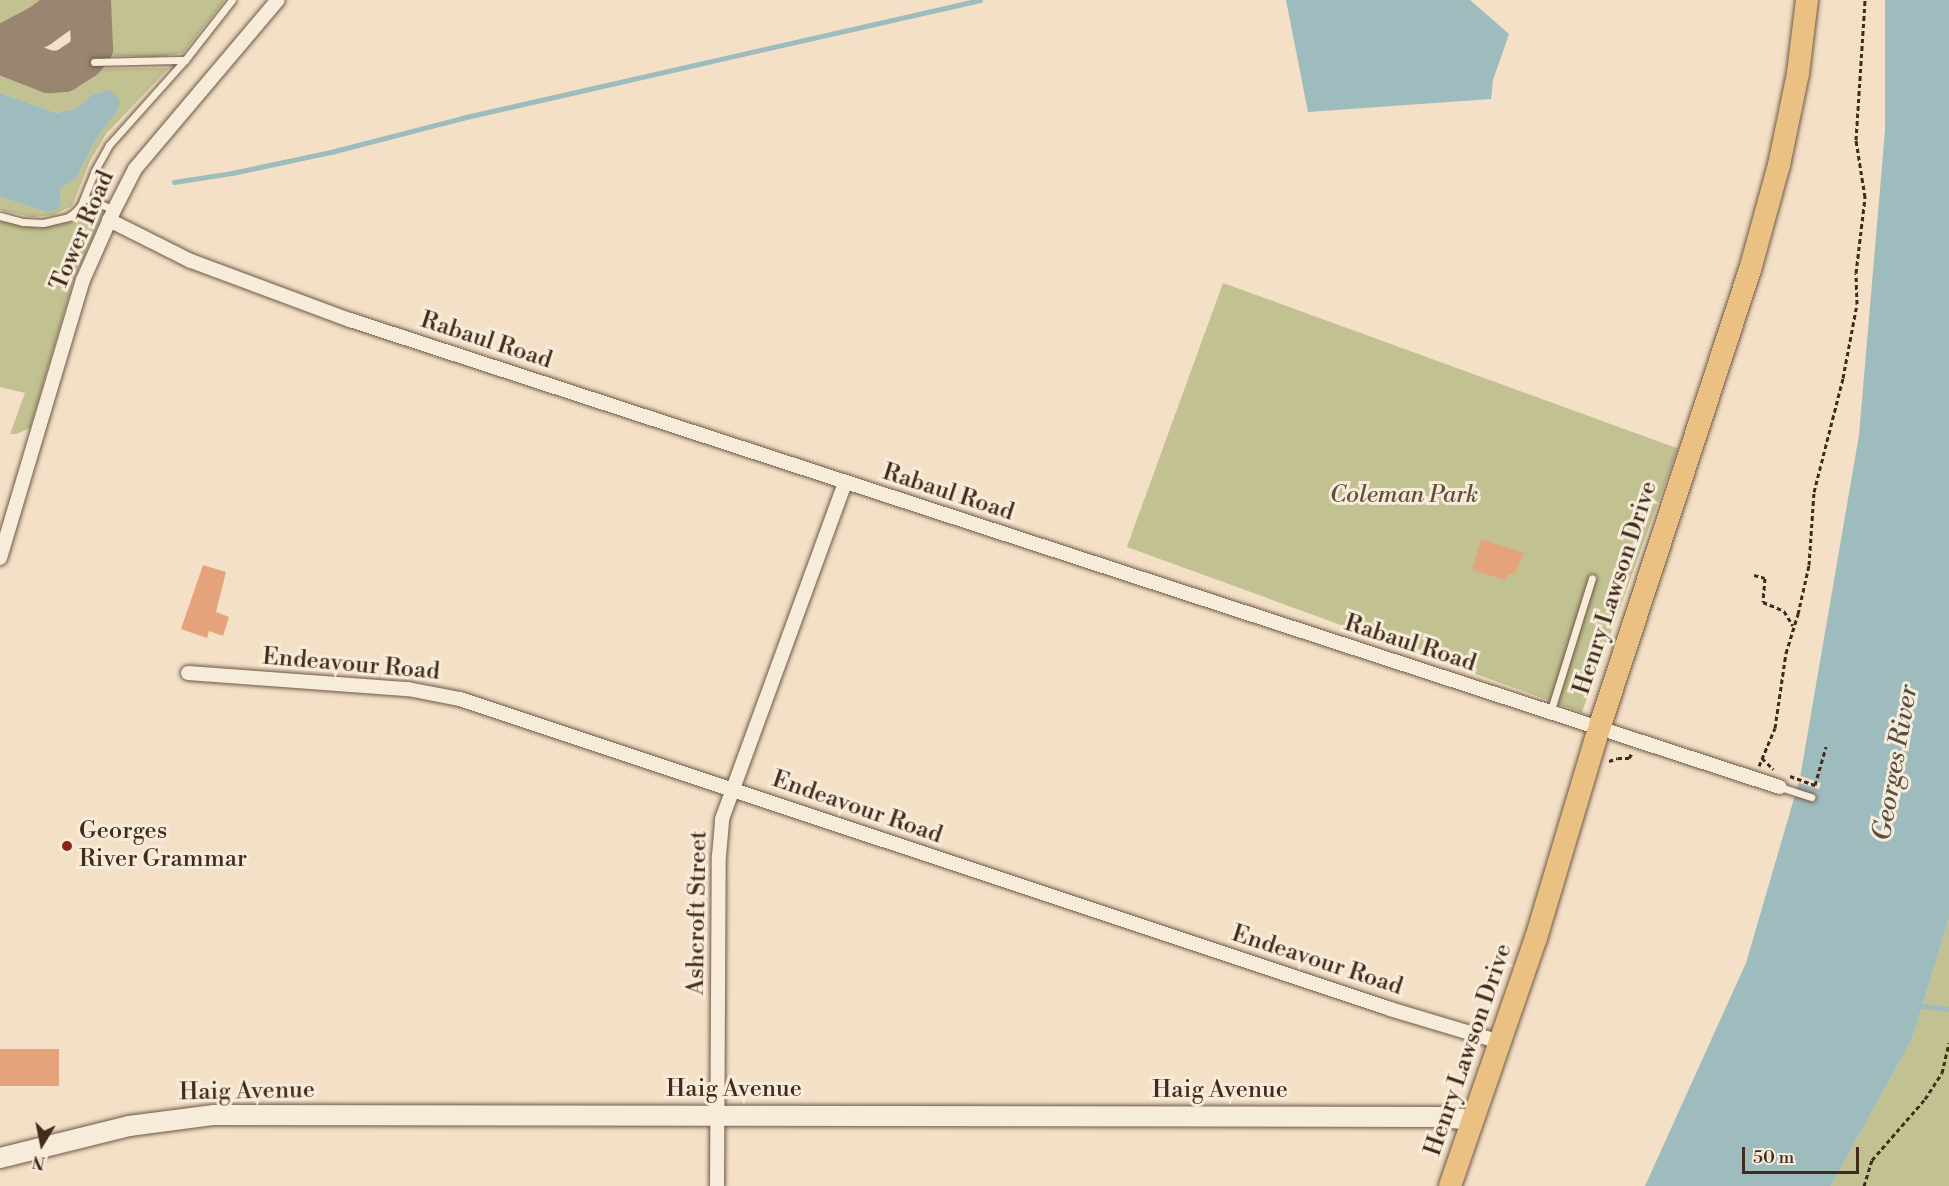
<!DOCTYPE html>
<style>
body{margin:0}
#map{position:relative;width:1949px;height:1186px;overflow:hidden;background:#f3e0c6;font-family:"Libre Bodoni",serif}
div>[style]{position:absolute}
.green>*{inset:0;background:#c1c191;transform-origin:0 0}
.water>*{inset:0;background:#9ebbbd}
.pier>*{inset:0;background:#f3e0c6}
.stream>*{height:4.5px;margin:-2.25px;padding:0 2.25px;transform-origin:2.25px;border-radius:2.25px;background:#9ebbbd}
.taxiway>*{height:42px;margin:-21px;padding:0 21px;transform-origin:21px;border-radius:21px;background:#9a8670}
.building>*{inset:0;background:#e4a37b;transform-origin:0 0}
.path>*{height:3px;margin-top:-1.5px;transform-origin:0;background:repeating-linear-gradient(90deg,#412b1a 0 4.5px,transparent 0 7.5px)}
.roads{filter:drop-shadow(0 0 2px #6e5845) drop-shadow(0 0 2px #6e5845)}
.lane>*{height:7px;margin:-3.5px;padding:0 3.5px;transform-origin:3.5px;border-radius:3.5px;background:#f7ebda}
.street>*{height:14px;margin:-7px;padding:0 7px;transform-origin:7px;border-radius:7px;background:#f7ebda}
.secondary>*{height:20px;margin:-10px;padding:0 10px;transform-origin:10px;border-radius:10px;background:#f7ebda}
.primary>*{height:22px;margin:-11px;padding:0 11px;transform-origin:11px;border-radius:11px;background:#eac083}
.dots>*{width:16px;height:16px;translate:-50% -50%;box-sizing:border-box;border:3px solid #f7ebda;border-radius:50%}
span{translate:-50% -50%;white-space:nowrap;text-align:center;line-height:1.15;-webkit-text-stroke:6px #f7ebda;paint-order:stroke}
.street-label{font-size:24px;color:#412b1a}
.park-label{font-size:24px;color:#615038;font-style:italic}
.poi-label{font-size:24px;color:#412b1a}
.left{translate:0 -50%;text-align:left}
.water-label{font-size:26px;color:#584f43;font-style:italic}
.north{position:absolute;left:12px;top:1114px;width:60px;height:60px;-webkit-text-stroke:4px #f7ebda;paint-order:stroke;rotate:190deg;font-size:16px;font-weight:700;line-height:24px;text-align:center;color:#412b1a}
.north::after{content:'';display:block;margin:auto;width:21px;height:27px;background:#412b1a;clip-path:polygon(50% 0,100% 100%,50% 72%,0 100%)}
.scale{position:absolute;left:1742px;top:1147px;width:117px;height:27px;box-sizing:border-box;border:3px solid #412b1a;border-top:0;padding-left:8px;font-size:18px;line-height:21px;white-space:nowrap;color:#412b1a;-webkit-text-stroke:4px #f7ebda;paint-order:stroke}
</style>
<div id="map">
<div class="green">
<i style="clip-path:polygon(0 0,49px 0,0 28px)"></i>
<i style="clip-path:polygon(103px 0,225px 0,183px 53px,154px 57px,102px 55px,104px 48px,101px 13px)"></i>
<i style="clip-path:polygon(0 65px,55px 84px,68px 83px,90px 69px,169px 68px,106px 134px,90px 161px,72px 206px,53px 215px,32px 217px,0 210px,0 197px,46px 212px,61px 199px,60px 189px,77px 177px,96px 139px,118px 110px,107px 90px,91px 95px,77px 108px,57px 113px,0 93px)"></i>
<i style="clip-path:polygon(97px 210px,104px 212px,73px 282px,30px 428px,16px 434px,10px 434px,25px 393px,0 387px,0 221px,39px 228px,69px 222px,87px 211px)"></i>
<i style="left:1223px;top:283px;width:484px;height:281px;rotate:20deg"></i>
<i style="clip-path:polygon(1949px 919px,1949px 1186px,1831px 1186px,1912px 1039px)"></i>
</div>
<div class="water">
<i style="clip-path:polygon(1286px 0,1470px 0,1509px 34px,1493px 80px,1491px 99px,1308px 112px)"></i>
<i style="clip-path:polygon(1885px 0,1949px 0,1949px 919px,1912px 1039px,1831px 1186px,1645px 1186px,1746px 963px,1800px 778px,1859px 435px,1885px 131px)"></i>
<i style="clip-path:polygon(107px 90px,116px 95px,120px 102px,118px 110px,96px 139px,77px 177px,60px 189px,61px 199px,58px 209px,46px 212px,0 197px,0 93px,57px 113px,77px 108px,91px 95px)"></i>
</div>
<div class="pier">
<i style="clip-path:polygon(1798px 775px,1821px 783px,1819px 789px,1796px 782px)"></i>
</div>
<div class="stream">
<i style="left:174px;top:182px;width:59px;rotate:-8.8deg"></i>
<i style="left:232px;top:173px;width:101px;rotate:-12deg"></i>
<i style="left:331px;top:152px;width:135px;rotate:-14.5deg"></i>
<i style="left:462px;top:118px;width:531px;rotate:-12.83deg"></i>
<i style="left:1916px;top:1005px;width:33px;rotate:7deg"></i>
</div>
<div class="taxiway">
<i style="left:0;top:47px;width:45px;rotate:-27.7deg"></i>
<i style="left:40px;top:26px;width:44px;rotate:-35.8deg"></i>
<i style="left:0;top:53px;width:53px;rotate:21.2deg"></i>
<i style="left:49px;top:72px;width:15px;rotate:-4deg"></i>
<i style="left:64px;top:71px;width:24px;rotate:-33deg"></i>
<i style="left:84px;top:58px;width:13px;rotate:-51deg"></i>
<i style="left:92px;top:48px;width:48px;rotate:-92.4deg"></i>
</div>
<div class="building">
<i style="clip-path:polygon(1481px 539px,1524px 553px,1514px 575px,1508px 573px,1506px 580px,1472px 570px)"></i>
<i style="clip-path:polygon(203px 565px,226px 572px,216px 612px,229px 617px,223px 636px,209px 631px,207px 638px,181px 629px)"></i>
<i style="left:0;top:1049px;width:59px;height:37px"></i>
</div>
<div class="path">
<i style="left:1754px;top:575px;width:11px;rotate:15deg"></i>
<i style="left:1765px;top:578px;width:24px;rotate:95deg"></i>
<i style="left:1763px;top:602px;width:23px;rotate:23deg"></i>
<i style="left:1784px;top:611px;width:17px;rotate:59deg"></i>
<i style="left:1762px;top:758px;width:16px;rotate:45deg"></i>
<i style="left:1609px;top:761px;width:9px;rotate:-18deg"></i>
<i style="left:1618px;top:758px;width:11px"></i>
<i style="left:1629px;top:758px;width:6px;rotate:-59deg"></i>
<i style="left:1759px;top:766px;width:41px;rotate:-67.2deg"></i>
<i style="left:1775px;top:728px;width:76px;rotate:-81.7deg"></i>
<i style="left:1786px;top:653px;width:41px;rotate:-72.9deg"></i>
<i style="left:1798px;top:614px;width:50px;rotate:-77.3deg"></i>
<i style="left:1809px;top:565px;width:73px;rotate:-86.1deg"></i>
<i style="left:1814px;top:492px;width:118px;rotate:-75.7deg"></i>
<i style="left:1843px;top:378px;width:75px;rotate:-79.3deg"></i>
<i style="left:1857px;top:304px;width:31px;rotate:-92deg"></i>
<i style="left:1856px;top:273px;width:77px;rotate:-83.2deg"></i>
<i style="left:1865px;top:197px;width:58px;rotate:-99deg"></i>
<i style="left:1856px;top:140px;width:140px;rotate:-86.3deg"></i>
<i style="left:1790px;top:776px;width:27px;rotate:20deg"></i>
<i style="left:1815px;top:785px;width:40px;rotate:-74deg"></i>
<i style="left:1864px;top:1186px;width:27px;rotate:-73deg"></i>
<i style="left:1872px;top:1160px;width:81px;rotate:-49deg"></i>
<i style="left:1925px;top:1099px;width:31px;rotate:-57deg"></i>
<i style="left:1942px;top:1073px;width:31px;rotate:-77deg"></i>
</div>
<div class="roads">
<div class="lane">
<i style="left:94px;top:62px;width:91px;rotate:-1.3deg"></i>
<i style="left:85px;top:198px;width:31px;rotate:22deg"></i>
<i style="left:0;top:216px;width:24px;rotate:15deg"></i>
<i style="left:23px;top:222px;width:20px;rotate:3deg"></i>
<i style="left:43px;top:223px;width:26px;rotate:-13deg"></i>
<i style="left:68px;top:217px;width:9px;rotate:-36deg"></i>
<i style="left:75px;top:212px;width:9px;rotate:-49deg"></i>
<i style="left:81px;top:205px;width:35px;rotate:-68deg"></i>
<i style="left:94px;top:172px;width:31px;rotate:-61deg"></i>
<i style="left:109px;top:145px;width:114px;rotate:-48.2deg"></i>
<i style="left:185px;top:60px;width:76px;rotate:-51.9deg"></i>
<i style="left:1550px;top:713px;width:141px;rotate:-72.7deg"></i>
<i style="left:1780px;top:787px;width:33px;rotate:18deg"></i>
</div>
<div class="street">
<i style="left:109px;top:220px;width:92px;rotate:26.6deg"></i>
<i style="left:191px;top:261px;width:170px;rotate:20.4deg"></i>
<i style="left:350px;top:320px;width:1504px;rotate:18.09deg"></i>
<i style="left:0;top:558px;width:290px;rotate:-73.4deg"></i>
<i style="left:83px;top:280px;width:77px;rotate:-66.1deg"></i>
<i style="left:114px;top:210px;width:46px;rotate:-62.9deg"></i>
<i style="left:135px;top:169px;width:221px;rotate:-49.8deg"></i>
<i style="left:188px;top:673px;width:221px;rotate:4.2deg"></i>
<i style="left:408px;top:689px;width:53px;rotate:10.9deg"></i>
<i style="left:460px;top:699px;width:980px;rotate:18.43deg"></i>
<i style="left:1390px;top:1009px;width:115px;rotate:16.7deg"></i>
<i style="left:717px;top:1186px;width:330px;rotate:-89.7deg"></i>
<i style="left:719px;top:856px;width:37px;rotate:-85deg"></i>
<i style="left:722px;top:819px;width:358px;rotate:-69.9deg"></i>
</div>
<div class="secondary">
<i style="left:0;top:1158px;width:133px;rotate:-13.9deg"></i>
<i style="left:129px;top:1126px;width:86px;rotate:-7.4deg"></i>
<i style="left:214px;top:1115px;width:1229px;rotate:0.09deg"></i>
<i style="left:1443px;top:1117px;width:29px;rotate:6deg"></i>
</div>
<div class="primary">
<i style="left:1450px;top:1186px;width:262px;rotate:-70.9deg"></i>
<i style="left:1536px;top:938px;width:206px;rotate:-73.3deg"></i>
<i style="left:1595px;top:741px;width:496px;rotate:-71.8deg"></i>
<i style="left:1750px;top:270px;width:109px;rotate:-74.6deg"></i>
<i style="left:1779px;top:165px;width:94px;rotate:-78.3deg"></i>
<i style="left:1798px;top:73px;width:74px;rotate:-83deg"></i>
</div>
</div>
<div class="dots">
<i style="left:67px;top:846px;background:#8f2418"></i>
</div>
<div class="street-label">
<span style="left:83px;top:231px;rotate:-67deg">Tower Road</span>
<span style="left:486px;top:341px;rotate:18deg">Rabaul Road</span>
<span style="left:948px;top:493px;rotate:18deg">Rabaul Road</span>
<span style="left:1616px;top:588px;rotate:-72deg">Henry Lawson Drive</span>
<span style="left:1410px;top:644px;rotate:18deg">Rabaul Road</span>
<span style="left:351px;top:665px;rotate:5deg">Endeavour Road</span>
<span style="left:857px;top:808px;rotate:19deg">Endeavour Road</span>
<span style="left:698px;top:913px;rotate:-89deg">Ashcroft Street</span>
<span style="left:1317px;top:961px;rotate:18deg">Endeavour Road</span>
<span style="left:1469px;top:1050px;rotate:-71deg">Henry Lawson Drive</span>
<span style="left:734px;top:1090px">Haig Avenue</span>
<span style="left:1220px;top:1091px">Haig Avenue</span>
<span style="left:247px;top:1092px;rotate:-1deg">Haig Avenue</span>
</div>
<div class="park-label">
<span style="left:1404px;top:496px">Coleman Park</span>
</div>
<div class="poi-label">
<span class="left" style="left:79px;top:846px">Georges<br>River Grammar</span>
</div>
<div class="water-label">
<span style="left:1896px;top:763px;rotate:-80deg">Georges River</span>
</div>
<div class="north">N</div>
<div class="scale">50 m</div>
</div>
